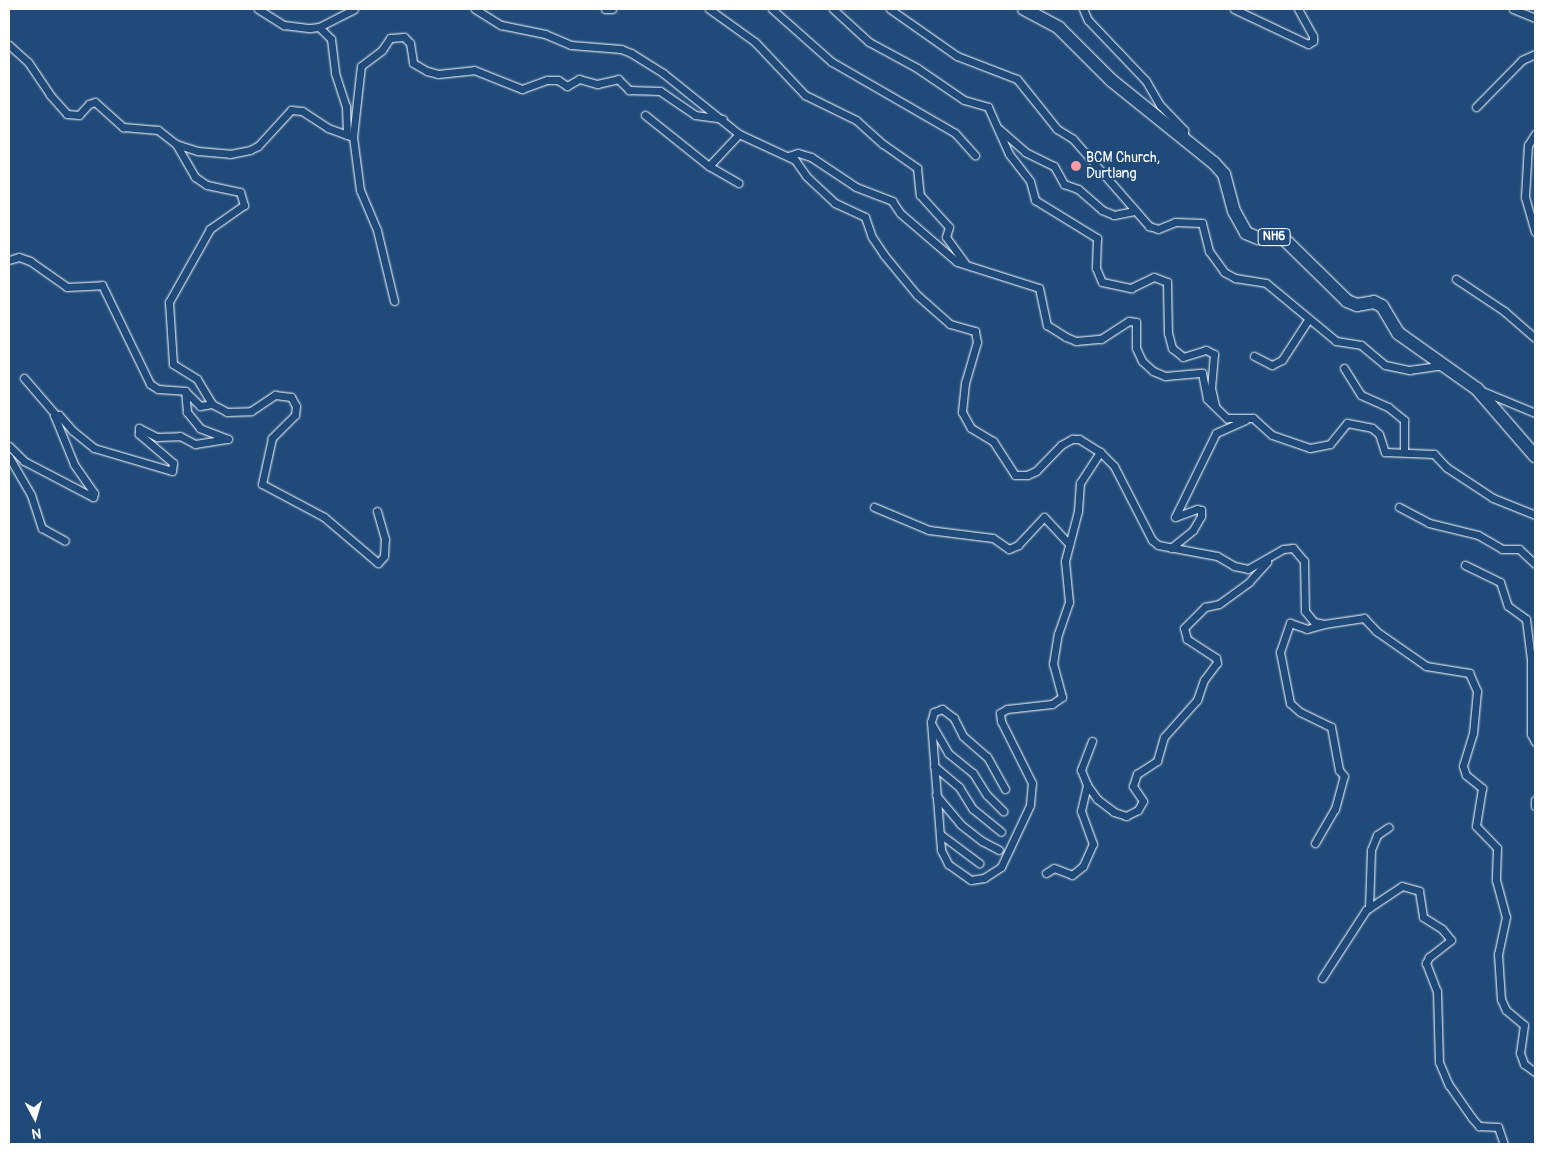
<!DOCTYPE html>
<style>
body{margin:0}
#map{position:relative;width:1544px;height:1153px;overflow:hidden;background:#1f4a7a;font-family:Pangolin,sans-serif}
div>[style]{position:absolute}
.roads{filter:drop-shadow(0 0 1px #fff) drop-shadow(0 0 1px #fff)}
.street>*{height:7px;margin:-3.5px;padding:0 3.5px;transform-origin:3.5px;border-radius:3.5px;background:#1f4a7a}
.highway>*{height:12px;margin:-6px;padding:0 6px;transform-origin:6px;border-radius:6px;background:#1f4a7a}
.dots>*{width:14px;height:14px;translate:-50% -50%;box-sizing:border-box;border:2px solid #1f4a7a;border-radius:50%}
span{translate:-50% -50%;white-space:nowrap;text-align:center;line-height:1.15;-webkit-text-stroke:4px #1f4a7a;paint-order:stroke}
.shield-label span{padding:1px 4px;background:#1f4a7a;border:1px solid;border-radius:4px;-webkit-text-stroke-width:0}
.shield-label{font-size:12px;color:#fff;font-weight:700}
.poi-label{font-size:14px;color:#fff}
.left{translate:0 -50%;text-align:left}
.frame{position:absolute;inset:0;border:10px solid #fff;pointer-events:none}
.north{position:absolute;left:10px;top:1093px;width:50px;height:50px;-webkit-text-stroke:4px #1f4a7a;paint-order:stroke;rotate:174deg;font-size:14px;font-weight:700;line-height:20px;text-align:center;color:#fff}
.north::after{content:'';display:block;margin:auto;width:18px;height:22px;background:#fff;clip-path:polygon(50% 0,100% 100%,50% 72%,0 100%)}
</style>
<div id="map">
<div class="roads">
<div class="street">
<i style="left:258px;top:9px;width:31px;rotate:32deg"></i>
<i style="left:284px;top:25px;width:26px;rotate:7deg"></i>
<i style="left:310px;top:28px;width:9px;rotate:-6deg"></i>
<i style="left:319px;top:27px;width:39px;rotate:-27deg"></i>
<i style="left:475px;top:9px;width:31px;rotate:32deg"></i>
<i style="left:501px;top:25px;width:45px;rotate:11.6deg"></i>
<i style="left:545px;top:34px;width:28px;rotate:23deg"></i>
<i style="left:571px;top:45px;width:50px;rotate:4.6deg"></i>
<i style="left:621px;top:49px;width:11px;rotate:22deg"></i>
<i style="left:631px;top:53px;width:38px;rotate:32deg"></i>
<i style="left:663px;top:73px;width:97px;rotate:38.8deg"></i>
<i style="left:739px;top:134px;width:62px;rotate:24.9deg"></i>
<i style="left:795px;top:160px;width:19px;rotate:55deg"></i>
<i style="left:806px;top:176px;width:40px;rotate:43deg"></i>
<i style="left:835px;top:203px;width:33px;rotate:25deg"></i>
<i style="left:865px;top:217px;width:21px;rotate:71deg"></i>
<i style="left:872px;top:237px;width:22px;rotate:56deg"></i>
<i style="left:884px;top:255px;width:52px;rotate:50.5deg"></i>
<i style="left:917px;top:295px;width:44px;rotate:41.3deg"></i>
<i style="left:950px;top:324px;width:26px;rotate:16deg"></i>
<i style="left:975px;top:331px;width:11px;rotate:80deg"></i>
<i style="left:977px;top:342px;width:43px;rotate:106.3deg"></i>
<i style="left:965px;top:383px;width:29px;rotate:96deg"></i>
<i style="left:962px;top:412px;width:18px;rotate:61deg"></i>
<i style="left:971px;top:428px;width:26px;rotate:31deg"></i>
<i style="left:993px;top:441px;width:40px;rotate:57.1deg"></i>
<i style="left:1015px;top:475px;width:12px"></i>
<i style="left:1027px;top:475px;width:10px;rotate:-24deg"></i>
<i style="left:1036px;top:471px;width:36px;rotate:-46deg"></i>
<i style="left:1061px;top:445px;width:13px;rotate:-29deg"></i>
<i style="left:1072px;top:439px;width:7px"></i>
<i style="left:1079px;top:439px;width:25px;rotate:32deg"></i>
<i style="left:1100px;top:452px;width:20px;rotate:45deg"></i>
<i style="left:1114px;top:466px;width:83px;rotate:62.8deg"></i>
<i style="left:1152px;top:540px;width:8px;rotate:40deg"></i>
<i style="left:1158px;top:545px;width:60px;rotate:10.6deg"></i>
<i style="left:1217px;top:556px;width:20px;rotate:30deg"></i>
<i style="left:1234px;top:566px;width:14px;rotate:12deg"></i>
<i style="left:1248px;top:569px;width:40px;rotate:-29.7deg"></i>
<i style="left:1283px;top:549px;width:10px;rotate:-6deg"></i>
<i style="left:1293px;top:548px;width:17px;rotate:50deg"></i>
<i style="left:1304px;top:561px;width:50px;rotate:88.9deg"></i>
<i style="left:1305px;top:611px;width:14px;rotate:51deg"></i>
<i style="left:1314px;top:622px;width:10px;rotate:11deg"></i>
<i style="left:1324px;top:624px;width:40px;rotate:-8.5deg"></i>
<i style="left:1364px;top:618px;width:18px;rotate:47deg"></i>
<i style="left:1376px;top:631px;width:61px;rotate:35deg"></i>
<i style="left:1426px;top:666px;width:44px;rotate:9.2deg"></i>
<i style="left:1469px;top:673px;width:20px;rotate:66deg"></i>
<i style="left:1477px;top:691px;width:42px;rotate:95.4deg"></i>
<i style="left:1473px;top:733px;width:34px;rotate:107deg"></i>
<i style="left:1463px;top:766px;width:9px;rotate:72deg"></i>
<i style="left:1466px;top:775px;width:21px;rotate:39deg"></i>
<i style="left:1482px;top:788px;width:38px;rotate:99deg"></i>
<i style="left:1476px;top:826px;width:30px;rotate:46deg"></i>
<i style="left:1497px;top:848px;width:32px;rotate:92deg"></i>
<i style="left:1496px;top:880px;width:38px;rotate:75deg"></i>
<i style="left:1506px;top:917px;width:38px;rotate:102deg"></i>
<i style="left:1498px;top:954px;width:45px;rotate:86.2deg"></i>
<i style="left:1501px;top:999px;width:12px;rotate:66deg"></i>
<i style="left:1506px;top:1010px;width:23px;rotate:40deg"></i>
<i style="left:1524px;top:1025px;width:28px;rotate:98deg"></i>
<i style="left:1520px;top:1053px;width:12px;rotate:70deg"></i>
<i style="left:1524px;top:1064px;width:14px;rotate:36deg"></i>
<i style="left:605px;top:9px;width:7px"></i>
<i style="left:709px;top:9px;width:57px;rotate:35.7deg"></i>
<i style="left:755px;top:42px;width:73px;rotate:46.7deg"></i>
<i style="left:805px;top:95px;width:57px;rotate:26.1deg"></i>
<i style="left:856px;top:120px;width:36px;rotate:42deg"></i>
<i style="left:883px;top:144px;width:42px;rotate:35.2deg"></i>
<i style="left:917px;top:168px;width:27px;rotate:84deg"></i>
<i style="left:920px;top:195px;width:43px;rotate:47.8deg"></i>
<i style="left:949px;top:227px;width:10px;rotate:107deg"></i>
<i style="left:946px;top:237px;width:32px;rotate:54deg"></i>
<i style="left:772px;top:9px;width:80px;rotate:41.5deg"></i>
<i style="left:832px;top:62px;width:142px;rotate:30deg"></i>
<i style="left:955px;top:133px;width:30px;rotate:48deg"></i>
<i style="left:833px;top:9px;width:49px;rotate:42.5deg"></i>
<i style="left:869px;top:42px;width:55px;rotate:28.4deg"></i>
<i style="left:917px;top:68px;width:57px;rotate:34.2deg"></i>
<i style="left:964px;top:100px;width:25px;rotate:16deg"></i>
<i style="left:988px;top:107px;width:51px;rotate:65.9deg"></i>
<i style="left:1009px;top:154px;width:34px;rotate:52deg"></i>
<i style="left:1030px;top:181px;width:20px;rotate:75deg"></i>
<i style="left:1035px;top:200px;width:73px;rotate:31.5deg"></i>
<i style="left:1097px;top:238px;width:30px;rotate:92deg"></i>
<i style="left:1096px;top:268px;width:15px;rotate:67deg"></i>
<i style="left:1102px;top:282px;width:30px;rotate:12deg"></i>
<i style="left:1131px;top:288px;width:25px;rotate:-26deg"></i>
<i style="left:1154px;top:277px;width:14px;rotate:21deg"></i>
<i style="left:1167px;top:282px;width:51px;rotate:88.9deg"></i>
<i style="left:1168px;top:333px;width:16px;rotate:75deg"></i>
<i style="left:1172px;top:348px;width:14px;rotate:39deg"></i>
<i style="left:1183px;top:357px;width:24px;rotate:-17deg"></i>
<i style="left:1206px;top:350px;width:9px;rotate:27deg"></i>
<i style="left:1214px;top:354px;width:34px;rotate:95deg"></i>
<i style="left:1211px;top:388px;width:18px;rotate:77deg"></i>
<i style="left:890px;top:9px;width:82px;rotate:35deg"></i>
<i style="left:957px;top:56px;width:64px;rotate:21deg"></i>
<i style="left:1017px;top:79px;width:64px;rotate:51.3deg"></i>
<i style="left:1057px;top:129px;width:19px;rotate:32deg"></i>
<i style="left:1073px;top:139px;width:116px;rotate:48.9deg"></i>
<i style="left:1149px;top:226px;width:9px;rotate:18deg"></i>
<i style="left:1158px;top:229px;width:18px;rotate:-22deg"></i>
<i style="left:1175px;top:222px;width:27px;rotate:2deg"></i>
<i style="left:1202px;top:223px;width:29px;rotate:76deg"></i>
<i style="left:1209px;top:251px;width:26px;rotate:54deg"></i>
<i style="left:1224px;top:272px;width:13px;rotate:29deg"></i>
<i style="left:1235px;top:278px;width:31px;rotate:9deg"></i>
<i style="left:1266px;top:283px;width:91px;rotate:39.6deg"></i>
<i style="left:1336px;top:341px;width:25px;rotate:9deg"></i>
<i style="left:1361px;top:345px;width:31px;rotate:40deg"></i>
<i style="left:1385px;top:365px;width:25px;rotate:12deg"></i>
<i style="left:1409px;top:370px;width:35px;rotate:-8deg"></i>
<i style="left:1083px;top:9px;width:12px;rotate:66deg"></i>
<i style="left:1088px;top:20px;width:84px;rotate:46.4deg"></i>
<i style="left:1146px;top:81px;width:28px;rotate:60deg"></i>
<i style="left:1160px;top:105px;width:35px;rotate:46deg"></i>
<i style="left:1184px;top:130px;width:8px;rotate:90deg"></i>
<i style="left:1234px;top:9px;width:82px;rotate:25.3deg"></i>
<i style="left:1308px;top:44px;width:6px;rotate:-31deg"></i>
<i style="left:1313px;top:41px;width:5px;rotate:-90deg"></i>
<i style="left:1313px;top:36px;width:31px;rotate:-119deg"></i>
<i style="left:1513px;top:9px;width:24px;rotate:22deg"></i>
<i style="left:319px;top:27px;width:17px;rotate:45deg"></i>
<i style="left:331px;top:39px;width:34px;rotate:83deg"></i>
<i style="left:335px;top:73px;width:35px;rotate:72deg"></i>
<i style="left:346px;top:106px;width:29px;rotate:88deg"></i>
<i style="left:347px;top:135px;width:3px;rotate:18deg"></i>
<i style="left:9px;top:45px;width:25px;rotate:42deg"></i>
<i style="left:28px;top:62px;width:40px;rotate:56deg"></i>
<i style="left:50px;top:95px;width:25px;rotate:48deg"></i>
<i style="left:67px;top:114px;width:12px;rotate:5deg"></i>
<i style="left:79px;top:115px;width:15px;rotate:-48deg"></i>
<i style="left:89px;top:104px;width:6px;rotate:-18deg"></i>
<i style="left:95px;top:102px;width:38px;rotate:42deg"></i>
<i style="left:123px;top:127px;width:35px;rotate:5deg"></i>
<i style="left:158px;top:130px;width:23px;rotate:38deg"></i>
<i style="left:176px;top:144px;width:23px;rotate:18deg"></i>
<i style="left:198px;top:151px;width:32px;rotate:5deg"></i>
<i style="left:230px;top:154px;width:20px;rotate:-11deg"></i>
<i style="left:250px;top:150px;width:9px;rotate:-27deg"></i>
<i style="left:258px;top:146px;width:49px;rotate:-47.5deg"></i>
<i style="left:291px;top:110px;width:11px;rotate:5deg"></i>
<i style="left:302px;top:111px;width:31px;rotate:33deg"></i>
<i style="left:328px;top:128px;width:20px;rotate:20deg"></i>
<i style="left:1476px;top:107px;width:66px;rotate:-45.6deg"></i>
<i style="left:1522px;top:60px;width:14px;rotate:-25deg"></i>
<i style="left:645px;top:115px;width:82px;rotate:38.6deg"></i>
<i style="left:709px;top:166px;width:34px;rotate:30deg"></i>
<i style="left:999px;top:129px;width:35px;rotate:41deg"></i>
<i style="left:1025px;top:152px;width:32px;rotate:26deg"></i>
<i style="left:1054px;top:166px;width:21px;rotate:61deg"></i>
<i style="left:1064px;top:184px;width:15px;rotate:20deg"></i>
<i style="left:1078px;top:189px;width:32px;rotate:41deg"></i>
<i style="left:1102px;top:210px;width:13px;rotate:23deg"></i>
<i style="left:1114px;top:215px;width:21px;rotate:-11deg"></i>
<i style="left:1535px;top:134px;width:13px;rotate:122deg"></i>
<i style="left:1528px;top:145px;width:52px;rotate:93.3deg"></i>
<i style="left:1525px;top:197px;width:36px;rotate:74deg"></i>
<i style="left:176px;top:144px;width:38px;rotate:60deg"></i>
<i style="left:195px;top:177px;width:14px;rotate:34deg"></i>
<i style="left:207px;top:185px;width:34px;rotate:12deg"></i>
<i style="left:240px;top:192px;width:14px;rotate:73deg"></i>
<i style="left:244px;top:205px;width:42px;rotate:144.8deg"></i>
<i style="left:210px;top:229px;width:84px;rotate:119.3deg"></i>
<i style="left:169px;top:302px;width:62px;rotate:86.3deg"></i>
<i style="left:173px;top:364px;width:28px;rotate:32deg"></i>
<i style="left:197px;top:379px;width:29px;rotate:59deg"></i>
<i style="left:212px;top:404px;width:17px;rotate:28deg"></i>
<i style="left:227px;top:412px;width:24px;rotate:-2deg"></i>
<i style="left:251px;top:411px;width:29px;rotate:-34deg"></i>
<i style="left:275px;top:395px;width:16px;rotate:7deg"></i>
<i style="left:291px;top:397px;width:10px;rotate:61deg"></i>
<i style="left:296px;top:406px;width:9px;rotate:96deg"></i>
<i style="left:295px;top:415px;width:33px;rotate:135deg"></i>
<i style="left:272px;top:438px;width:47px;rotate:102.3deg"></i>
<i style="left:262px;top:484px;width:70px;rotate:28deg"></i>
<i style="left:324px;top:517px;width:71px;rotate:40.4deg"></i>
<i style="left:378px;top:563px;width:9px;rotate:-49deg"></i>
<i style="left:384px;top:556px;width:17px;rotate:-87deg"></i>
<i style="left:385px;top:539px;width:29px;rotate:-106deg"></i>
<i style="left:788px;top:156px;width:10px;rotate:-17deg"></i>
<i style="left:798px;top:153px;width:14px;rotate:17deg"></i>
<i style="left:811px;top:157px;width:54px;rotate:33.7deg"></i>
<i style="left:856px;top:187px;width:39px;rotate:21deg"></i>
<i style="left:892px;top:201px;width:14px;rotate:56deg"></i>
<i style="left:900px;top:213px;width:75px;rotate:40.7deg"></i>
<i style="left:957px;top:262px;width:86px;rotate:17.6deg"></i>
<i style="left:1039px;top:288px;width:38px;rotate:78deg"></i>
<i style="left:1047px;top:325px;width:22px;rotate:32deg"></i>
<i style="left:1066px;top:337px;width:11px;rotate:22deg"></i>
<i style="left:1076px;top:341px;width:25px;rotate:-5deg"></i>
<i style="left:1101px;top:339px;width:33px;rotate:-33deg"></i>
<i style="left:1129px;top:321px;width:7px;rotate:8deg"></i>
<i style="left:1136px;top:322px;width:26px;rotate:90deg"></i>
<i style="left:1136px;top:348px;width:14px;rotate:65deg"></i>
<i style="left:1142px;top:361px;width:15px;rotate:42deg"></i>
<i style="left:1153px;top:371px;width:13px;rotate:23deg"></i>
<i style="left:1165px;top:376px;width:37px;rotate:-5deg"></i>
<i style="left:1202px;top:373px;width:26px;rotate:79deg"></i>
<i style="left:1207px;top:399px;width:28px;rotate:44deg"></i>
<i style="left:1227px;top:418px;width:26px"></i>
<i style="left:1253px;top:418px;width:25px;rotate:42deg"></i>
<i style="left:1272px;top:435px;width:40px;rotate:18.9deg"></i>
<i style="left:1310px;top:448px;width:20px;rotate:-11deg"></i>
<i style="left:1330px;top:444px;width:27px;rotate:-51deg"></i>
<i style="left:1347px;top:423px;width:25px;rotate:11deg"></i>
<i style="left:1372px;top:428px;width:9px;rotate:41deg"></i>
<i style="left:1379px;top:434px;width:19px;rotate:72deg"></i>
<i style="left:1385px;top:452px;width:49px;rotate:2.3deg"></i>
<i style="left:1434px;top:454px;width:18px;rotate:47deg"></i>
<i style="left:1446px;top:467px;width:56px;rotate:33.4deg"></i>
<i style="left:1493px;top:498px;width:45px;rotate:22deg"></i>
<i style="left:709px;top:166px;width:44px;rotate:-46.8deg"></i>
<i style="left:9px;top:260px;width:10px;rotate:-17deg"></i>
<i style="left:19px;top:257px;width:12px;rotate:20deg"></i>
<i style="left:30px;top:261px;width:45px;rotate:35.1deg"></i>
<i style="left:67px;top:287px;width:35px;rotate:-3deg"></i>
<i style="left:102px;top:285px;width:110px;rotate:64.1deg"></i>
<i style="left:150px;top:384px;width:9px;rotate:32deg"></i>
<i style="left:158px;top:389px;width:27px;rotate:4deg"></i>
<i style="left:185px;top:391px;width:21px;rotate:45deg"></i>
<i style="left:200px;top:406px;width:12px;rotate:-9deg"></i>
<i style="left:1456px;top:279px;width:58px;rotate:33.7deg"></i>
<i style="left:1504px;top:311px;width:41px;rotate:41.1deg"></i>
<i style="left:394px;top:301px;width:73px;rotate:-103.5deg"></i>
<i style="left:377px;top:230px;width:43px;rotate:-113deg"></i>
<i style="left:360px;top:190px;width:53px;rotate:-97.5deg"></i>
<i style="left:353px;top:137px;width:71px;rotate:-83.6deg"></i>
<i style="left:361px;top:66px;width:26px;rotate:-37deg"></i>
<i style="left:382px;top:50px;width:14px;rotate:-56deg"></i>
<i style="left:390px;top:38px;width:14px;rotate:-4deg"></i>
<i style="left:404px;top:37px;width:8px;rotate:45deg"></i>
<i style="left:410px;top:43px;width:20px;rotate:81deg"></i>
<i style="left:413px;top:63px;width:16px;rotate:30deg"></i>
<i style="left:427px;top:71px;width:11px;rotate:15deg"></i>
<i style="left:438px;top:74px;width:36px;rotate:-6deg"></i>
<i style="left:474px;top:70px;width:52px;rotate:21.6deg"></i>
<i style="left:522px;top:89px;width:27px;rotate:-20deg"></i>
<i style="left:547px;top:80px;width:11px"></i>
<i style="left:558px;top:80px;width:11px;rotate:34deg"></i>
<i style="left:567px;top:86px;width:14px;rotate:-30deg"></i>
<i style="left:579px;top:79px;width:19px;rotate:16deg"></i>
<i style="left:597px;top:84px;width:22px;rotate:-13deg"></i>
<i style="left:618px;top:79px;width:16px;rotate:45deg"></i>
<i style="left:629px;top:90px;width:31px;rotate:2deg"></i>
<i style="left:660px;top:91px;width:42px;rotate:34.4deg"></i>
<i style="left:695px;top:115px;width:28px;rotate:8deg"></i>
<i style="left:1254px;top:356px;width:20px;rotate:27deg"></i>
<i style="left:1272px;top:365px;width:11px;rotate:-27deg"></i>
<i style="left:1282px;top:360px;width:48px;rotate:-57deg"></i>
<i style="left:1344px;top:368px;width:32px;rotate:58deg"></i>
<i style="left:1361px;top:395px;width:30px;rotate:24deg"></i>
<i style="left:1388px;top:407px;width:21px;rotate:39deg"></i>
<i style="left:1404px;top:420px;width:32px;rotate:90deg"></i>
<i style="left:24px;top:378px;width:48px;rotate:49.3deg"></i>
<i style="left:1482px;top:391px;width:57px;rotate:22.5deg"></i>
<i style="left:9px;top:446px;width:21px;rotate:45deg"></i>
<i style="left:24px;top:461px;width:78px;rotate:27.6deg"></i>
<i style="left:93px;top:497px;width:4px;rotate:-76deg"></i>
<i style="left:94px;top:493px;width:35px;rotate:-125deg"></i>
<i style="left:74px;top:464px;width:53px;rotate:-112.2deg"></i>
<i style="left:54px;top:415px;width:5px"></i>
<i style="left:59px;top:415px;width:21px;rotate:49deg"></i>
<i style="left:73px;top:431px;width:27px;rotate:39deg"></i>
<i style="left:94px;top:448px;width:81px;rotate:16.4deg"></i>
<i style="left:172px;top:471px;width:8px;rotate:-83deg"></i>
<i style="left:173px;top:463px;width:45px;rotate:-139.5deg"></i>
<i style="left:139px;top:434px;width:6px;rotate:-90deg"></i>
<i style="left:139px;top:428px;width:20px;rotate:27deg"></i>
<i style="left:157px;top:437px;width:23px;rotate:-2deg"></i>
<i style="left:180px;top:436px;width:17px;rotate:28deg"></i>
<i style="left:195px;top:444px;width:33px;rotate:-9deg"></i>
<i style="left:228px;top:439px;width:30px;rotate:-159deg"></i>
<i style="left:200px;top:428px;width:21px;rotate:-129deg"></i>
<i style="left:187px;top:412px;width:21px;rotate:-95deg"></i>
<i style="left:9px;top:457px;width:44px;rotate:59.9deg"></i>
<i style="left:31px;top:495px;width:35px;rotate:72deg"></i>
<i style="left:42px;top:528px;width:26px;rotate:29deg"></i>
<i style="left:874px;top:507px;width:60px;rotate:22.7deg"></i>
<i style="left:929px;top:530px;width:64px;rotate:7.1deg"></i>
<i style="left:993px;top:538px;width:19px;rotate:35deg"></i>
<i style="left:1009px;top:549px;width:10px;rotate:-24deg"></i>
<i style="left:1018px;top:545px;width:38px;rotate:-47deg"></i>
<i style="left:1044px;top:517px;width:37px;rotate:47deg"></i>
<i style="left:1399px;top:507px;width:34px;rotate:28deg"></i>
<i style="left:1429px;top:523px;width:50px;rotate:13.8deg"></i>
<i style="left:1478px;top:535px;width:28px;rotate:30deg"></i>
<i style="left:1502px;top:549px;width:17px"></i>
<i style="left:1519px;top:549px;width:22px;rotate:43deg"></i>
<i style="left:1171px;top:548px;width:28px;rotate:-39deg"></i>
<i style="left:1193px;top:530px;width:16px;rotate:-60deg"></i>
<i style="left:1201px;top:516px;width:6px;rotate:-90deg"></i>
<i style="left:1201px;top:510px;width:4px;rotate:-166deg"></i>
<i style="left:1197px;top:509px;width:23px;rotate:160deg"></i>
<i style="left:1175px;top:517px;width:93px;rotate:-64deg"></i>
<i style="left:1216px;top:433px;width:32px;rotate:-24deg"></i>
<i style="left:1465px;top:565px;width:39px;rotate:26deg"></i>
<i style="left:1500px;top:582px;width:25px;rotate:72deg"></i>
<i style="left:1508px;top:606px;width:22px;rotate:36deg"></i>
<i style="left:1526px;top:619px;width:38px;rotate:83deg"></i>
<i style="left:1531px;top:657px;width:77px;rotate:90deg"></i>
<i style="left:1531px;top:734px;width:9px;rotate:63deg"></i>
<i style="left:932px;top:725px;width:32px;rotate:60deg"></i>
<i style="left:948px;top:753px;width:32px;rotate:39deg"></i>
<i style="left:973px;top:773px;width:26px;rotate:58deg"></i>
<i style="left:987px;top:795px;width:23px;rotate:45deg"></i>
<i style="left:1092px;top:741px;width:31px;rotate:111deg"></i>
<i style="left:1081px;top:770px;width:16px;rotate:68deg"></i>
<i style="left:1087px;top:785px;width:17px;rotate:54deg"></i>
<i style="left:1097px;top:799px;width:21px;rotate:37deg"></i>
<i style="left:1114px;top:812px;width:13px;rotate:18deg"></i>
<i style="left:1126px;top:816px;width:13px;rotate:-27deg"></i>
<i style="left:1138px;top:810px;width:10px;rotate:-61deg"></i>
<i style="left:1143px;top:801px;width:18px;rotate:-124deg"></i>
<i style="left:1133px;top:786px;width:13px;rotate:-72deg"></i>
<i style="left:1137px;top:774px;width:24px;rotate:-33deg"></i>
<i style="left:1157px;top:761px;width:25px;rotate:-74deg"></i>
<i style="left:1164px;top:737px;width:50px;rotate:-48.3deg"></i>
<i style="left:1197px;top:700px;width:21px;rotate:-71deg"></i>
<i style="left:1204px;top:680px;width:21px;rotate:-53deg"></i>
<i style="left:1217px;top:663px;width:5px;rotate:-101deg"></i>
<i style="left:1216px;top:658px;width:35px;rotate:-147deg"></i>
<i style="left:1187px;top:639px;width:11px;rotate:-105deg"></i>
<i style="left:1184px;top:628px;width:30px;rotate:-45deg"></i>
<i style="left:1205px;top:607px;width:14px;rotate:-12deg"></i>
<i style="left:1219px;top:604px;width:37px;rotate:-36deg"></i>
<i style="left:1249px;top:582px;width:27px;rotate:-48deg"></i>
<i style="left:934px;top:766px;width:33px;rotate:40deg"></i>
<i style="left:959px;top:787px;width:26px;rotate:58deg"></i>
<i style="left:973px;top:809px;width:36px;rotate:39deg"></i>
<i style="left:1005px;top:789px;width:37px;rotate:-119deg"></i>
<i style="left:987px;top:757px;width:32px;rotate:-139deg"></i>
<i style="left:963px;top:736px;width:20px;rotate:-117deg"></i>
<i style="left:954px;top:718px;width:15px;rotate:-143deg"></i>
<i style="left:942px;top:709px;width:9px;rotate:159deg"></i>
<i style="left:934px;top:712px;width:10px;rotate:107deg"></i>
<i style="left:931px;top:722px;width:128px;rotate:85.5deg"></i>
<i style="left:941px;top:850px;width:16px;rotate:63deg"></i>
<i style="left:948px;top:864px;width:28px;rotate:35deg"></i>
<i style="left:971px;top:880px;width:13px;rotate:-9deg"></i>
<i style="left:984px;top:878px;width:20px;rotate:-33deg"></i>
<i style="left:1001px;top:867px;width:68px;rotate:-64.9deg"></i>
<i style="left:1030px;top:805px;width:22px;rotate:-85deg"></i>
<i style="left:1032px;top:783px;width:69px;rotate:-116.6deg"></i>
<i style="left:1001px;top:721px;width:8px;rotate:-97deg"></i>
<i style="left:1000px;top:713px;width:8px;rotate:-30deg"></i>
<i style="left:1007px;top:709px;width:45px;rotate:-6.3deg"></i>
<i style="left:1052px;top:704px;width:12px;rotate:-35deg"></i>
<i style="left:1062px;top:697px;width:34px;rotate:-105deg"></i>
<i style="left:1053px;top:664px;width:30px;rotate:-81deg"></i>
<i style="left:1058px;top:634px;width:34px;rotate:-71deg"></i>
<i style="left:1069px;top:602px;width:41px;rotate:-95.6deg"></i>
<i style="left:1065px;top:561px;width:52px;rotate:-75.4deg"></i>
<i style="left:1078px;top:511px;width:28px;rotate:-86deg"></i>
<i style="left:1080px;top:483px;width:37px;rotate:-57deg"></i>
<i style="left:936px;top:795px;width:38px;rotate:50deg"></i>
<i style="left:960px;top:824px;width:28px;rotate:38deg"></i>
<i style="left:982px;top:841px;width:19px;rotate:28deg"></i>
<i style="left:1535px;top:800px;width:6px;rotate:90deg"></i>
<i style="left:940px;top:834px;width:49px;rotate:36.6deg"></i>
<i style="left:1315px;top:843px;width:39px;rotate:-60deg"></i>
<i style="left:1335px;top:809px;width:34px;rotate:-75deg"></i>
<i style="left:1344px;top:776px;width:8px;rotate:-130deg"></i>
<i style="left:1339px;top:770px;width:44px;rotate:-100.5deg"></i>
<i style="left:1331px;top:727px;width:34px;rotate:-154deg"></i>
<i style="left:1300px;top:712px;width:13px;rotate:-138deg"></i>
<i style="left:1290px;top:703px;width:52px;rotate:-101.1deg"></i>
<i style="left:1280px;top:652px;width:31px;rotate:-71deg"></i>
<i style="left:1290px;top:623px;width:18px;rotate:19deg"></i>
<i style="left:1307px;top:629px;width:18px;rotate:-16deg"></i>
<i style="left:1046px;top:873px;width:9px;rotate:-32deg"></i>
<i style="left:1054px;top:868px;width:19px;rotate:21deg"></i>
<i style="left:1072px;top:875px;width:14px;rotate:-39deg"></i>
<i style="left:1083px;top:866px;width:24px;rotate:-66deg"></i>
<i style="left:1093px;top:844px;width:35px;rotate:-110deg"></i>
<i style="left:1081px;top:811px;width:27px;rotate:-77deg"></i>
<i style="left:1369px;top:908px;width:58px;rotate:-88deg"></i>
<i style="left:1371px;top:850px;width:16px;rotate:-68deg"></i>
<i style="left:1377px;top:835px;width:14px;rotate:-34deg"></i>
<i style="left:1322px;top:978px;width:81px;rotate:-57.1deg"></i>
<i style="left:1366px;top:910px;width:43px;rotate:-33.7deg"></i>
<i style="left:1402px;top:886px;width:18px;rotate:16deg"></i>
<i style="left:1419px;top:891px;width:26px;rotate:81deg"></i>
<i style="left:1423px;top:917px;width:22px;rotate:32deg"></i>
<i style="left:1442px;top:929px;width:14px;rotate:51deg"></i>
<i style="left:1451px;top:940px;width:28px;rotate:142deg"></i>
<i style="left:1429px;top:957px;width:7px;rotate:117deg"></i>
<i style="left:1426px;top:963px;width:30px;rotate:69deg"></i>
<i style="left:1437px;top:991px;width:71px;rotate:88.4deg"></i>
<i style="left:1439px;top:1062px;width:25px;rotate:67deg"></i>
<i style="left:1449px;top:1085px;width:40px;rotate:55.1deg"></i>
<i style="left:1472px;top:1118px;width:11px;rotate:49deg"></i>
<i style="left:1479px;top:1126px;width:19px;rotate:3deg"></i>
<i style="left:1498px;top:1127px;width:18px;rotate:71deg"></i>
</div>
<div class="highway">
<i style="left:1024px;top:9px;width:40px;rotate:28deg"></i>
<i style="left:1059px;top:28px;width:74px;rotate:45deg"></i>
<i style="left:1111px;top:80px;width:132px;rotate:38.9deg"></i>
<i style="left:1214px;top:163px;width:15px;rotate:48deg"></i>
<i style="left:1224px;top:174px;width:38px;rotate:75deg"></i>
<i style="left:1234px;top:211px;width:25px;rotate:61deg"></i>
<i style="left:1246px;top:233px;width:13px;rotate:23deg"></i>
<i style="left:1258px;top:238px;width:25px"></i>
<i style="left:1283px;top:238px;width:90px;rotate:44.5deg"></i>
<i style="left:1347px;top:301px;width:11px;rotate:22deg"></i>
<i style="left:1357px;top:305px;width:17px;rotate:-10deg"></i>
<i style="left:1374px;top:302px;width:9px;rotate:27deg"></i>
<i style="left:1382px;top:306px;width:31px;rotate:59deg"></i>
<i style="left:1398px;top:333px;width:97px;rotate:35.3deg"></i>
<i style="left:1477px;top:389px;width:89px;rotate:49.1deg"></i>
</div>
</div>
<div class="dots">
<i style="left:1076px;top:166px;background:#ff9aa2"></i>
</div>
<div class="shield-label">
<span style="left:1274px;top:237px">NH6</span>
</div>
<div class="poi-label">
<span class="left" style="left:1086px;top:166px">BCM Church,<br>Durtlang</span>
</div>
<div class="frame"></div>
<div class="north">N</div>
</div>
